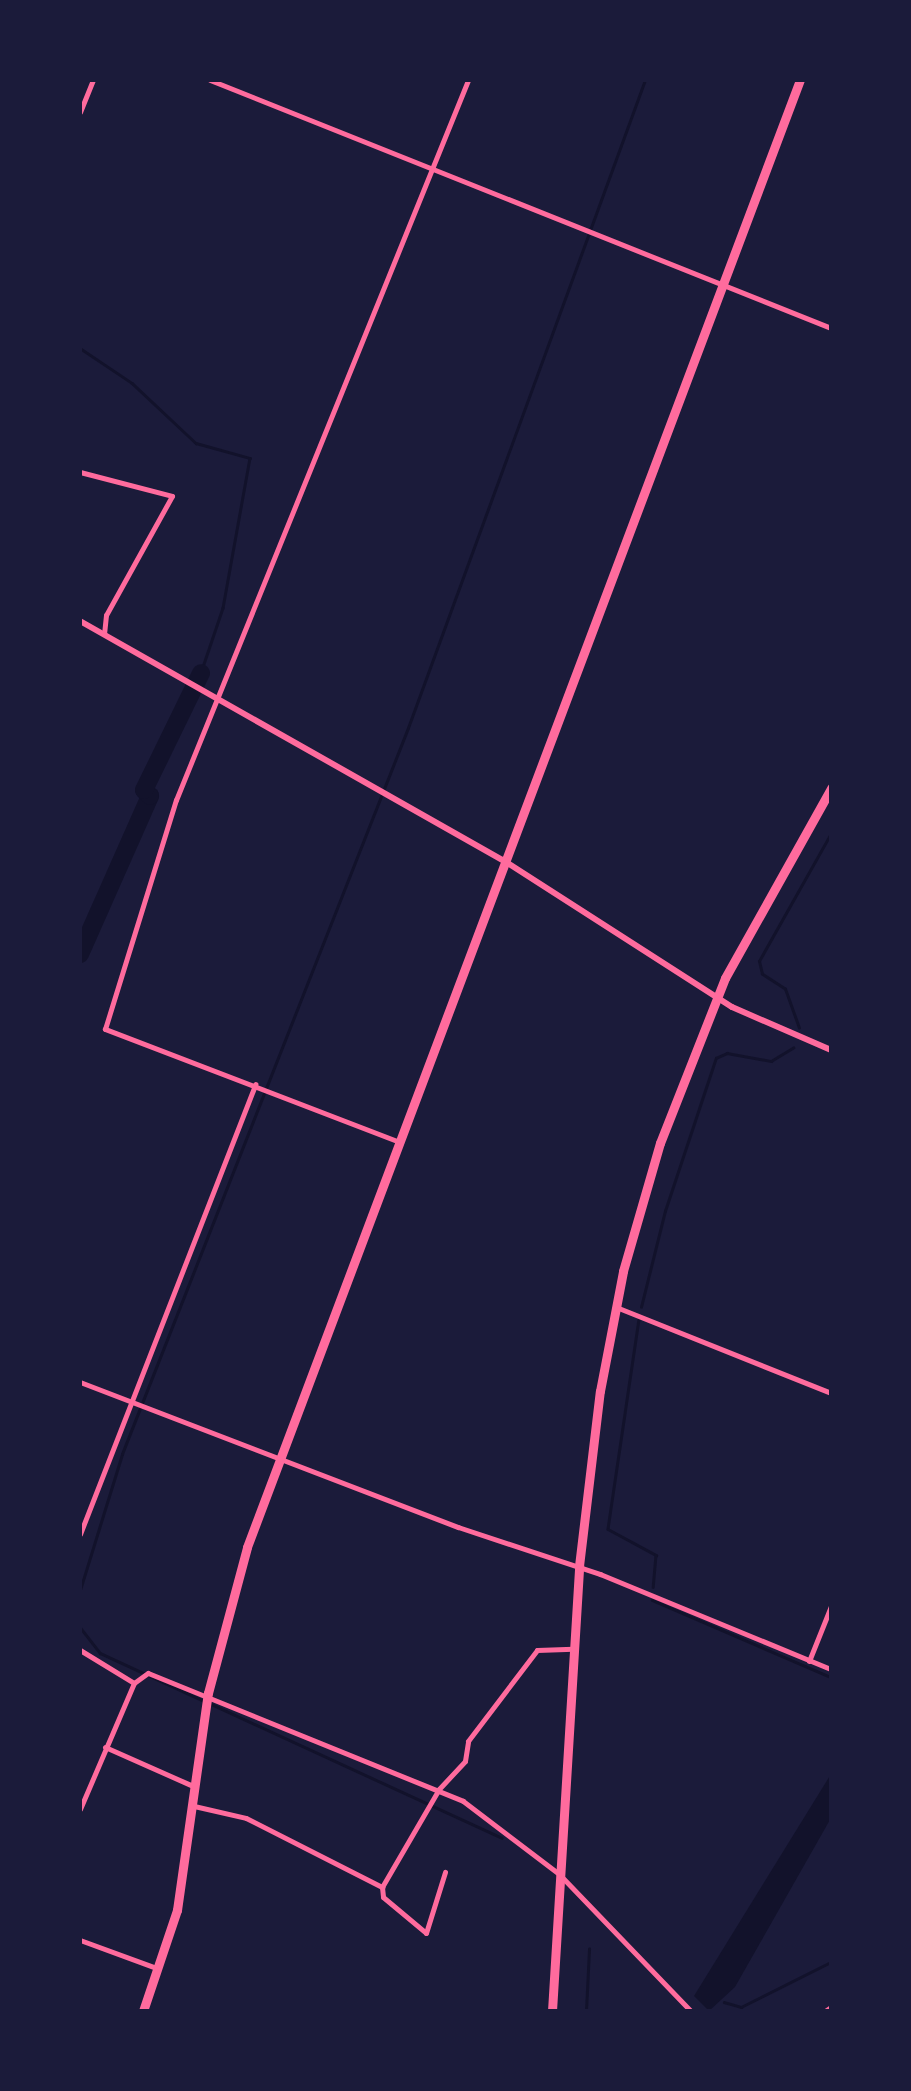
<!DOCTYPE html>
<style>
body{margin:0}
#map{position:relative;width:911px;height:2091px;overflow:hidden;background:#1b1b3a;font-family:"Fira Sans Condensed",sans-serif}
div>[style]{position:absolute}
.water>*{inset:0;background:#12122b}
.stream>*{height:2.5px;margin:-1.25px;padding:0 1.25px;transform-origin:1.25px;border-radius:1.25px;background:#12122b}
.river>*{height:18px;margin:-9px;padding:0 9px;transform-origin:9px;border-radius:9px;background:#12122b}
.minor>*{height:5px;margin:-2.5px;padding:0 2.5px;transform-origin:2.5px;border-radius:2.5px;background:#ff6b9d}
.tertiary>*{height:6px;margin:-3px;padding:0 3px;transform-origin:3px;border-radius:3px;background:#ff6b9d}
.primary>*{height:9px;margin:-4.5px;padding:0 4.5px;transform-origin:4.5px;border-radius:4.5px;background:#ff6b9d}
.trunk>*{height:9px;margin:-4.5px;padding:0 4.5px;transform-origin:4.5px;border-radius:4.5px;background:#ff6b9d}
span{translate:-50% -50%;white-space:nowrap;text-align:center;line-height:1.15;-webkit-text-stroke:10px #1b1b3a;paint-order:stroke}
.frame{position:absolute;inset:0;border:82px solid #1b1b3a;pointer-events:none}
</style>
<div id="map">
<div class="water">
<i style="clip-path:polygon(831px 1774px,831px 1818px,735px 1987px,709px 2011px,694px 1996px)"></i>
</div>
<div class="stream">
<i style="left:80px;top:348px;width:63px;rotate:33.9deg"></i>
<i style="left:132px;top:383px;width:88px;rotate:43.2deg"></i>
<i style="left:196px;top:443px;width:56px;rotate:15.5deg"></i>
<i style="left:250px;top:458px;width:152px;rotate:100.2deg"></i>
<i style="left:223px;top:608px;width:69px;rotate:108.7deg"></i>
<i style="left:799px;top:1028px;width:41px;rotate:-109.7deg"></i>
<i style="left:785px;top:989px;width:27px;rotate:-147deg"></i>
<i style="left:762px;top:974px;width:13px;rotate:-103deg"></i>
<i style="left:759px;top:961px;width:147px;rotate:-60.6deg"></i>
<i style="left:641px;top:1307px;width:99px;rotate:-76deg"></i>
<i style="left:665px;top:1211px;width:161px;rotate:-71.6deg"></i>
<i style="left:716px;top:1058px;width:12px;rotate:-24deg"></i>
<i style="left:727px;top:1053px;width:45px;rotate:10.3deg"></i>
<i style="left:771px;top:1061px;width:26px;rotate:-31deg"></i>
<i style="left:639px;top:1319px;width:212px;rotate:98.4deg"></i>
<i style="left:608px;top:1529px;width:55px;rotate:28.4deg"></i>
<i style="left:656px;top:1555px;width:32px;rotate:95deg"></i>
<i style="left:80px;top:1590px;width:142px;rotate:-72.8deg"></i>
<i style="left:122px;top:1454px;width:780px;rotate:-68.5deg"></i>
<i style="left:408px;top:728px;width:690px;rotate:-69.91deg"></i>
<i style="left:652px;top:1600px;width:195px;rotate:23.3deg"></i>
<i style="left:80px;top:1627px;width:33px;rotate:52deg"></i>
<i style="left:100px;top:1653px;width:115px;rotate:24.8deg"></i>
<i style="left:211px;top:1704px;width:320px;rotate:24.7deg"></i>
<i style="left:724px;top:2002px;width:18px;rotate:16deg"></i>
<i style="left:741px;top:2007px;width:101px;rotate:-26.6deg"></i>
<i style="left:586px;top:2011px;width:62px;rotate:-87.2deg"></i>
</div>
<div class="river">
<i style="left:80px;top:954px;width:173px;rotate:-66.1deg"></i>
<i style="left:150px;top:796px;width:8px;rotate:-135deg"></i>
<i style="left:144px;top:790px;width:130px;rotate:-64deg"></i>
</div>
<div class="minor">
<i style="left:210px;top:80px;width:669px;rotate:21.77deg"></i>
<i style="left:80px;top:112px;width:35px;rotate:-68deg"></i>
<i style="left:80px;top:472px;width:95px;rotate:14.6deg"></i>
<i style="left:172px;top:496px;width:136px;rotate:119deg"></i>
<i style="left:106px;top:615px;width:19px;rotate:96deg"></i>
<i style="left:397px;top:1141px;width:313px;rotate:-159deg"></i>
<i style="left:105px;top:1029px;width:240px;rotate:-72.8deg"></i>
<i style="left:176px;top:800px;width:777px;rotate:-67.92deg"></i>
<i style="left:616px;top:1307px;width:232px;rotate:21.8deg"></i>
<i style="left:80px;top:1382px;width:405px;rotate:21deg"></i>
<i style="left:458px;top:1527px;width:150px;rotate:18.3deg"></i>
<i style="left:600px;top:1574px;width:250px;rotate:22.4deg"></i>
<i style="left:80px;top:1534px;width:483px;rotate:-68.7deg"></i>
<i style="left:80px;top:1650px;width:63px;rotate:31.4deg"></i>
<i style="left:809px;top:1661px;width:59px;rotate:-68.2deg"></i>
<i style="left:105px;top:1747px;width:96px;rotate:23.9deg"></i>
<i style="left:194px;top:1806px;width:53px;rotate:13deg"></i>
<i style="left:246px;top:1818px;width:153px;rotate:26.9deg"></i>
<i style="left:382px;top:1887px;width:113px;rotate:-59.8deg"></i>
<i style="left:439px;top:1789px;width:38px;rotate:-47deg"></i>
<i style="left:465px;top:1761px;width:20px;rotate:-81deg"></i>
<i style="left:468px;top:1741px;width:114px;rotate:-52.8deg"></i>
<i style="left:537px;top:1650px;width:36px;rotate:-2deg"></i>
<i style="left:80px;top:1809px;width:137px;rotate:-66.8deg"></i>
<i style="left:134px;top:1683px;width:17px;rotate:-36deg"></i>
<i style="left:148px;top:1673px;width:340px;rotate:22.1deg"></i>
<i style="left:463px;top:1801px;width:121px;rotate:37.2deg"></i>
<i style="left:559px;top:1874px;width:190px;rotate:46.1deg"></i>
<i style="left:382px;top:1887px;width:10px;rotate:84deg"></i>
<i style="left:383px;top:1897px;width:56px;rotate:39.9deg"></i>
<i style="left:426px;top:1933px;width:64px;rotate:-72.7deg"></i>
<i style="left:80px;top:1940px;width:81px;rotate:20.2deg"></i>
<i style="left:825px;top:2011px;width:7px;rotate:-34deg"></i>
</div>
<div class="tertiary">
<i style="left:80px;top:621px;width:486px;rotate:29.5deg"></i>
<i style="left:503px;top:860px;width:272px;rotate:32.7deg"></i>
<i style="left:732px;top:1007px;width:108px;rotate:23.5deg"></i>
</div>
<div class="primary">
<i style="left:143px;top:2011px;width:107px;rotate:-71.4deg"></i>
<i style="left:177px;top:1910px;width:219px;rotate:-81.9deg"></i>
<i style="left:208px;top:1693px;width:151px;rotate:-75deg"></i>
<i style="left:247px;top:1547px;width:1568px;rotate:-69.35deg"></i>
</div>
<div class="trunk">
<i style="left:552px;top:2011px;width:446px;rotate:-86.5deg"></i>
<i style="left:579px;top:1566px;width:176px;rotate:-83.2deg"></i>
<i style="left:600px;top:1391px;width:122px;rotate:-79.1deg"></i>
<i style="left:623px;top:1271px;width:133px;rotate:-73.9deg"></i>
<i style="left:660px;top:1143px;width:177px;rotate:-68.5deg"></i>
<i style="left:725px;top:978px;width:218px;rotate:-60.8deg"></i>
</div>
<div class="frame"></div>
</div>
